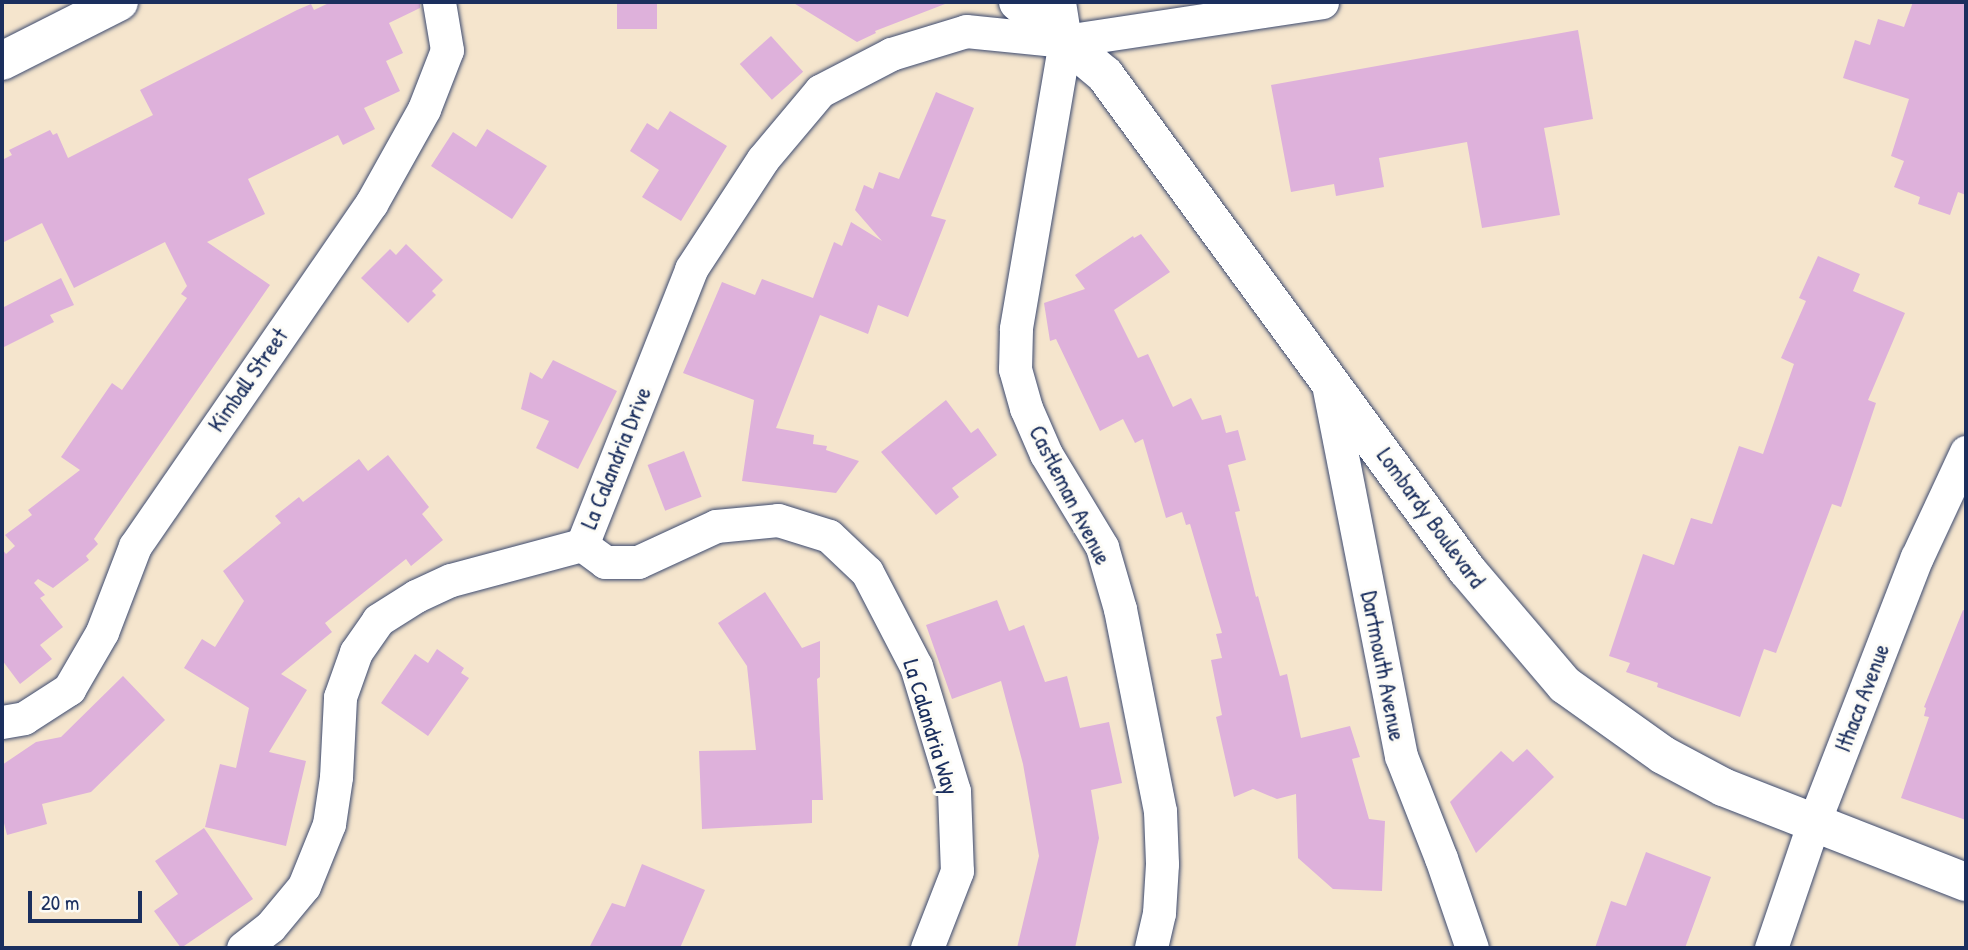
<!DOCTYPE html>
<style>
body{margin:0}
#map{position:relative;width:1968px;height:950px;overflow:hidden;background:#f5e5cd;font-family:"Patrick Hand",sans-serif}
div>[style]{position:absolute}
.building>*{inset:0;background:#deb1db;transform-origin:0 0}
.roads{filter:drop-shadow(0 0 2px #3c4a6f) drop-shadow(0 0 2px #3c4a6f)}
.minor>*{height:33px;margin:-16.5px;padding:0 16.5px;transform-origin:16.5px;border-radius:16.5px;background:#fff}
.tertiary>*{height:38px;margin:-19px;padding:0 19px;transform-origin:19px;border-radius:19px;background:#fff}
span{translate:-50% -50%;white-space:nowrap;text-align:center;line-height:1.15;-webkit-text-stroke:6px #fdfcf7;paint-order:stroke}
.street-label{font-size:23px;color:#1b2f5e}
.frame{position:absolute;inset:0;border:4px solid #1b2f5e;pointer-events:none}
.scale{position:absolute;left:28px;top:891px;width:114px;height:32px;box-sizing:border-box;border:4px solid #1b2f5e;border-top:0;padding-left:9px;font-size:21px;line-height:24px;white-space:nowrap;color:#1b2f5e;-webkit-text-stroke:5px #fdfcf7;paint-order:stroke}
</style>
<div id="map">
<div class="building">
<i style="clip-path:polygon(331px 2px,420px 2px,420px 8px,389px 23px,403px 53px,386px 61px,400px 91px,364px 108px,375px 129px,343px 145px,338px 135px,248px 179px,265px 214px,207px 242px,270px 285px,94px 539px,98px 544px,86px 556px,89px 560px,53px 588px,38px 579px,34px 583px,45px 595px,40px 598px,63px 627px,40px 645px,52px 659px,20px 684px,2px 660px,2px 549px,6px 554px,15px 546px,5px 535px,32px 515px,28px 510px,80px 470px,61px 457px,112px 383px,122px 390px,187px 298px,181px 294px,187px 286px,165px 242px,74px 288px,42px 223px,2px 243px,2px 160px,12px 155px,9px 150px,50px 130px,53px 135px,57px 133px,68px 158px,153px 115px,140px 90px,297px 10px,311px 4px,314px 10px)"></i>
<i style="left:617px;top:2px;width:40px;height:27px"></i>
<i style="clip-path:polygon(792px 2px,944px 2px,945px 4px,875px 31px,876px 33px,857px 42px)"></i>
<i style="clip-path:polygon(1913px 2px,1966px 2px,1966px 195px,1958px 192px,1950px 215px,1918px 204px,1920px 197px,1894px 187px,1904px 161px,1891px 156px,1909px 99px,1843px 78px,1855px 40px,1870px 45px,1878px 19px,1904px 27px)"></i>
<i style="clip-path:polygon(1578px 30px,1593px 119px,1544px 128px,1560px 215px,1482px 228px,1467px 142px,1379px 158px,1384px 187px,1336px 196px,1334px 184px,1291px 192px,1271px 85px)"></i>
<i style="left:771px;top:36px;width:48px;height:42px;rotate:48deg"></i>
<i style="clip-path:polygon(936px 92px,974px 108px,931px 216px,946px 220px,908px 317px,878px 305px,868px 334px,820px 315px,776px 428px,814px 435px,813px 444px,827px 446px,826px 450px,859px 461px,836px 493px,742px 481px,754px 400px,683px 373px,722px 282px,755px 295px,762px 279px,813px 298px,834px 242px,842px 246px,851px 222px,882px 241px,855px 210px,864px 185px,873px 189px,879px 172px,899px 179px)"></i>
<i style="clip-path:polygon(670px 111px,727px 146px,681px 221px,642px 197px,659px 170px,630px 151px,647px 123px,658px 130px)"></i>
<i style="clip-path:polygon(487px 129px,547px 166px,512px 219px,431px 166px,453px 132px,476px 147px)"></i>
<i style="clip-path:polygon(1141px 234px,1170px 272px,1114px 310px,1138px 358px,1148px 354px,1173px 407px,1191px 398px,1202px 420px,1221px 415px,1226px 433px,1238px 430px,1246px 460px,1228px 465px,1240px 511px,1235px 512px,1256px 597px,1258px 596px,1280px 676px,1287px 674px,1301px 738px,1350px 726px,1360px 757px,1352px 759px,1369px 819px,1385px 821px,1382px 891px,1333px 889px,1298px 858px,1296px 794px,1277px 799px,1253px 789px,1234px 797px,1216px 717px,1222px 715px,1211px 660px,1222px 658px,1216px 634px,1222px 633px,1190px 524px,1186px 525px,1182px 512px,1166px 518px,1143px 439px,1135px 443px,1123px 419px,1100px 431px,1056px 339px,1050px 341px,1044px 303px,1085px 289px,1075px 275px,1133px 236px,1134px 238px)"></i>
<i style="clip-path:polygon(406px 244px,443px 280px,432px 291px,436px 295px,408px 323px,361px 278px,390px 249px,396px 255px)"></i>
<i style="clip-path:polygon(1818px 256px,1860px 274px,1853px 291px,1905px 313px,1868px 400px,1876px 403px,1841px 507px,1832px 504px,1776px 653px,1764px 649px,1740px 717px,1657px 687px,1658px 683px,1626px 672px,1630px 663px,1609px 656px,1643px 554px,1674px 565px,1691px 518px,1712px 524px,1739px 446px,1763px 454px,1794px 364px,1781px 358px,1806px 301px,1799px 298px)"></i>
<i style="clip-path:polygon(61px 278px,74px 305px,50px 315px,54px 322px,2px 348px,2px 308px)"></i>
<i style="clip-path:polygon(553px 360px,617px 391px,578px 469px,536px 448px,549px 421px,521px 409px,530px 372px,542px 379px)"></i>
<i style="clip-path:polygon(946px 400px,971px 433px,978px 428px,997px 455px,952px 488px,959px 497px,936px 515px,881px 452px)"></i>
<i style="left:684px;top:451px;width:49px;height:39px;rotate:69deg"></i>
<i style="clip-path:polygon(388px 455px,429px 507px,422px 514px,443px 540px,411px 566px,406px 559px,325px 623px,332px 632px,281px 674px,307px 690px,269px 752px,306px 761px,286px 846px,205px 827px,220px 764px,236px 768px,249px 708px,184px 668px,202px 639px,215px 647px,244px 601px,223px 571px,281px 523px,275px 516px,299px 497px,303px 502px,359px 459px,368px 471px)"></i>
<i style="clip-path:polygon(765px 592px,802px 648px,820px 641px,820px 677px,817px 679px,823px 800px,812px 800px,812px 823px,702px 829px,699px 751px,756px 750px,747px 666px,718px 623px)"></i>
<i style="clip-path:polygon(997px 600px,1009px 631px,1024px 625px,1045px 682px,1067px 676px,1080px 728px,1109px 722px,1122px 783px,1091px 790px,1099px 838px,1075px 948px,1017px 948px,1039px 856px,1023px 764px,1001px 681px,952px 699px,926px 625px)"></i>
<i style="clip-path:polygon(1963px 610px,1966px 611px,1966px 820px,1901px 798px,1929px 717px,1924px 716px,1926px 708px,1924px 707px)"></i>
<i style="clip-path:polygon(437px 649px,464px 668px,461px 673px,469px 678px,428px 736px,381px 703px,415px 654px,428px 663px)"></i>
<i style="clip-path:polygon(123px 676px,165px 720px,91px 792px,42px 804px,47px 824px,7px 835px,2px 815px,2px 765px,36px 742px,61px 737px)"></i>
<i style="clip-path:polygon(1527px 749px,1554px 777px,1476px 853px,1450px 802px,1501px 751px,1513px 762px)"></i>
<i style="clip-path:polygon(204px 828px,253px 899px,181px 948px,154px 911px,178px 894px,155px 861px)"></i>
<i style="clip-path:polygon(1646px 852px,1711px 877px,1685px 948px,1595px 948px,1611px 901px,1626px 906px)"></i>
<i style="clip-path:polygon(642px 864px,705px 890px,680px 948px,589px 948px,612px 903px,625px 907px)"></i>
</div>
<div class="roads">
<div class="minor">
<i style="left:1059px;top:2px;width:39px;rotate:81deg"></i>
<i style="left:1065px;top:41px;width:292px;rotate:99.7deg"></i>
<i style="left:1016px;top:329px;width:40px;rotate:91.4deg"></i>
<i style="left:1015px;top:369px;width:41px;rotate:74.2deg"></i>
<i style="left:1026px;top:408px;width:50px;rotate:66.5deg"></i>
<i style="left:1046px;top:454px;width:109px;rotate:58.9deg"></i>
<i style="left:1102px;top:547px;width:65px;rotate:73.8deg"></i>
<i style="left:1120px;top:609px;width:206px;rotate:78.8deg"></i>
<i style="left:1160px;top:811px;width:53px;rotate:87.8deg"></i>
<i style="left:1162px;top:864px;width:49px;rotate:93.5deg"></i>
<i style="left:1159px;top:913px;width:36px;rotate:103deg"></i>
<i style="left:1327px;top:379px;width:384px;rotate:78.9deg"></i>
<i style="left:1401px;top:756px;width:110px;rotate:68.6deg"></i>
<i style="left:1441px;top:858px;width:95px;rotate:71deg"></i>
<i style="left:582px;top:545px;width:29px;rotate:36deg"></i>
<i style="left:605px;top:562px;width:33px"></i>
<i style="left:638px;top:562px;width:86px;rotate:-24.8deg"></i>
<i style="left:716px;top:526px;width:62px;rotate:-5.5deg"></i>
<i style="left:778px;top:520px;width:53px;rotate:17.4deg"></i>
<i style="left:829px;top:536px;width:52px;rotate:43.5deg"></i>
<i style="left:867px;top:572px;width:106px;rotate:62.5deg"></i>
<i style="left:916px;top:666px;width:131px;rotate:73.1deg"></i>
<i style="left:954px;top:791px;width:80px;rotate:87.9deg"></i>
<i style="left:957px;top:871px;width:83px;rotate:111.3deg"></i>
<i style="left:2px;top:722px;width:22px;rotate:-10deg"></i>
<i style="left:24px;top:718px;width:54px;rotate:-32.8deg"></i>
<i style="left:69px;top:689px;width:66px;rotate:-59.9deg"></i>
<i style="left:102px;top:632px;width:92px;rotate:-69deg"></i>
<i style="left:135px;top:546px;width:416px;rotate:-55.4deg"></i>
<i style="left:371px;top:204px;width:109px;rotate:-60.8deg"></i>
<i style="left:424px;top:109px;width:63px;rotate:-68.7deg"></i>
<i style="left:447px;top:50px;width:49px;rotate:-99.5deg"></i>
<i style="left:243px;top:948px;width:34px;rotate:-38deg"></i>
<i style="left:270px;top:927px;width:53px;rotate:-50.3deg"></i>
<i style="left:304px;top:886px;width:67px;rotate:-68deg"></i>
<i style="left:329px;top:824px;width:48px;rotate:-81.5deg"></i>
<i style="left:336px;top:777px;width:80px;rotate:-87.1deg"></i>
<i style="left:340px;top:697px;width:48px;rotate:-70.4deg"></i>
<i style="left:356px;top:652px;width:39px;rotate:-55deg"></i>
<i style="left:378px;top:620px;width:45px;rotate:-32.3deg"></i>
<i style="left:416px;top:596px;width:38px;rotate:-25deg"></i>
<i style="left:451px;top:580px;width:136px;rotate:-15deg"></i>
<i style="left:582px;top:545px;width:297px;rotate:-68.4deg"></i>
<i style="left:691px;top:269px;width:131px;rotate:-56.8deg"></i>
<i style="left:763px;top:159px;width:89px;rotate:-50deg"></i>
<i style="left:820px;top:91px;width:80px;rotate:-27.5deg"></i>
<i style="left:891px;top:54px;width:78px;rotate:-17deg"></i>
<i style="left:966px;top:31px;width:100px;rotate:5.8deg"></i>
<i style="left:1065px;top:41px;width:260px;rotate:-8.6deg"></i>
<i style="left:1771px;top:948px;width:133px;rotate:-71.2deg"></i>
<i style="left:1814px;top:822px;width:284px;rotate:-68.8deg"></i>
<i style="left:1917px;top:557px;width:116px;rotate:-65deg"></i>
</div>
<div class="tertiary">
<i style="left:1018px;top:2px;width:114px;rotate:40deg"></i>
<i style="left:1105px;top:75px;width:613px;rotate:53.82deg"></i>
<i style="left:1467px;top:570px;width:151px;rotate:49.6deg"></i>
<i style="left:1565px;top:685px;width:120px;rotate:35.5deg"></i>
<i style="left:1663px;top:755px;width:68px;rotate:28.1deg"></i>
<i style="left:1723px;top:787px;width:261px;rotate:21.4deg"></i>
<i style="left:2px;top:61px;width:131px;rotate:-26.8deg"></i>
</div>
</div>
<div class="street-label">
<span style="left:248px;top:380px;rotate:-55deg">Kimball Street</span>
<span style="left:616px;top:458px;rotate:-68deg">La Calandria Drive</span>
<span style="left:1070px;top:495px;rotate:63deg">Castleman Avenue</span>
<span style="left:1431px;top:518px;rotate:54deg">Lombardy Boulevard</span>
<span style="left:1383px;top:666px;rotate:79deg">Dartmouth Avenue</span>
<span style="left:1862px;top:698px;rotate:-69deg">Ithaca Avenue</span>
<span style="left:931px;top:727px;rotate:73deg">La Calandria Way</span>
</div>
<div class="frame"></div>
<div class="scale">20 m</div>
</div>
